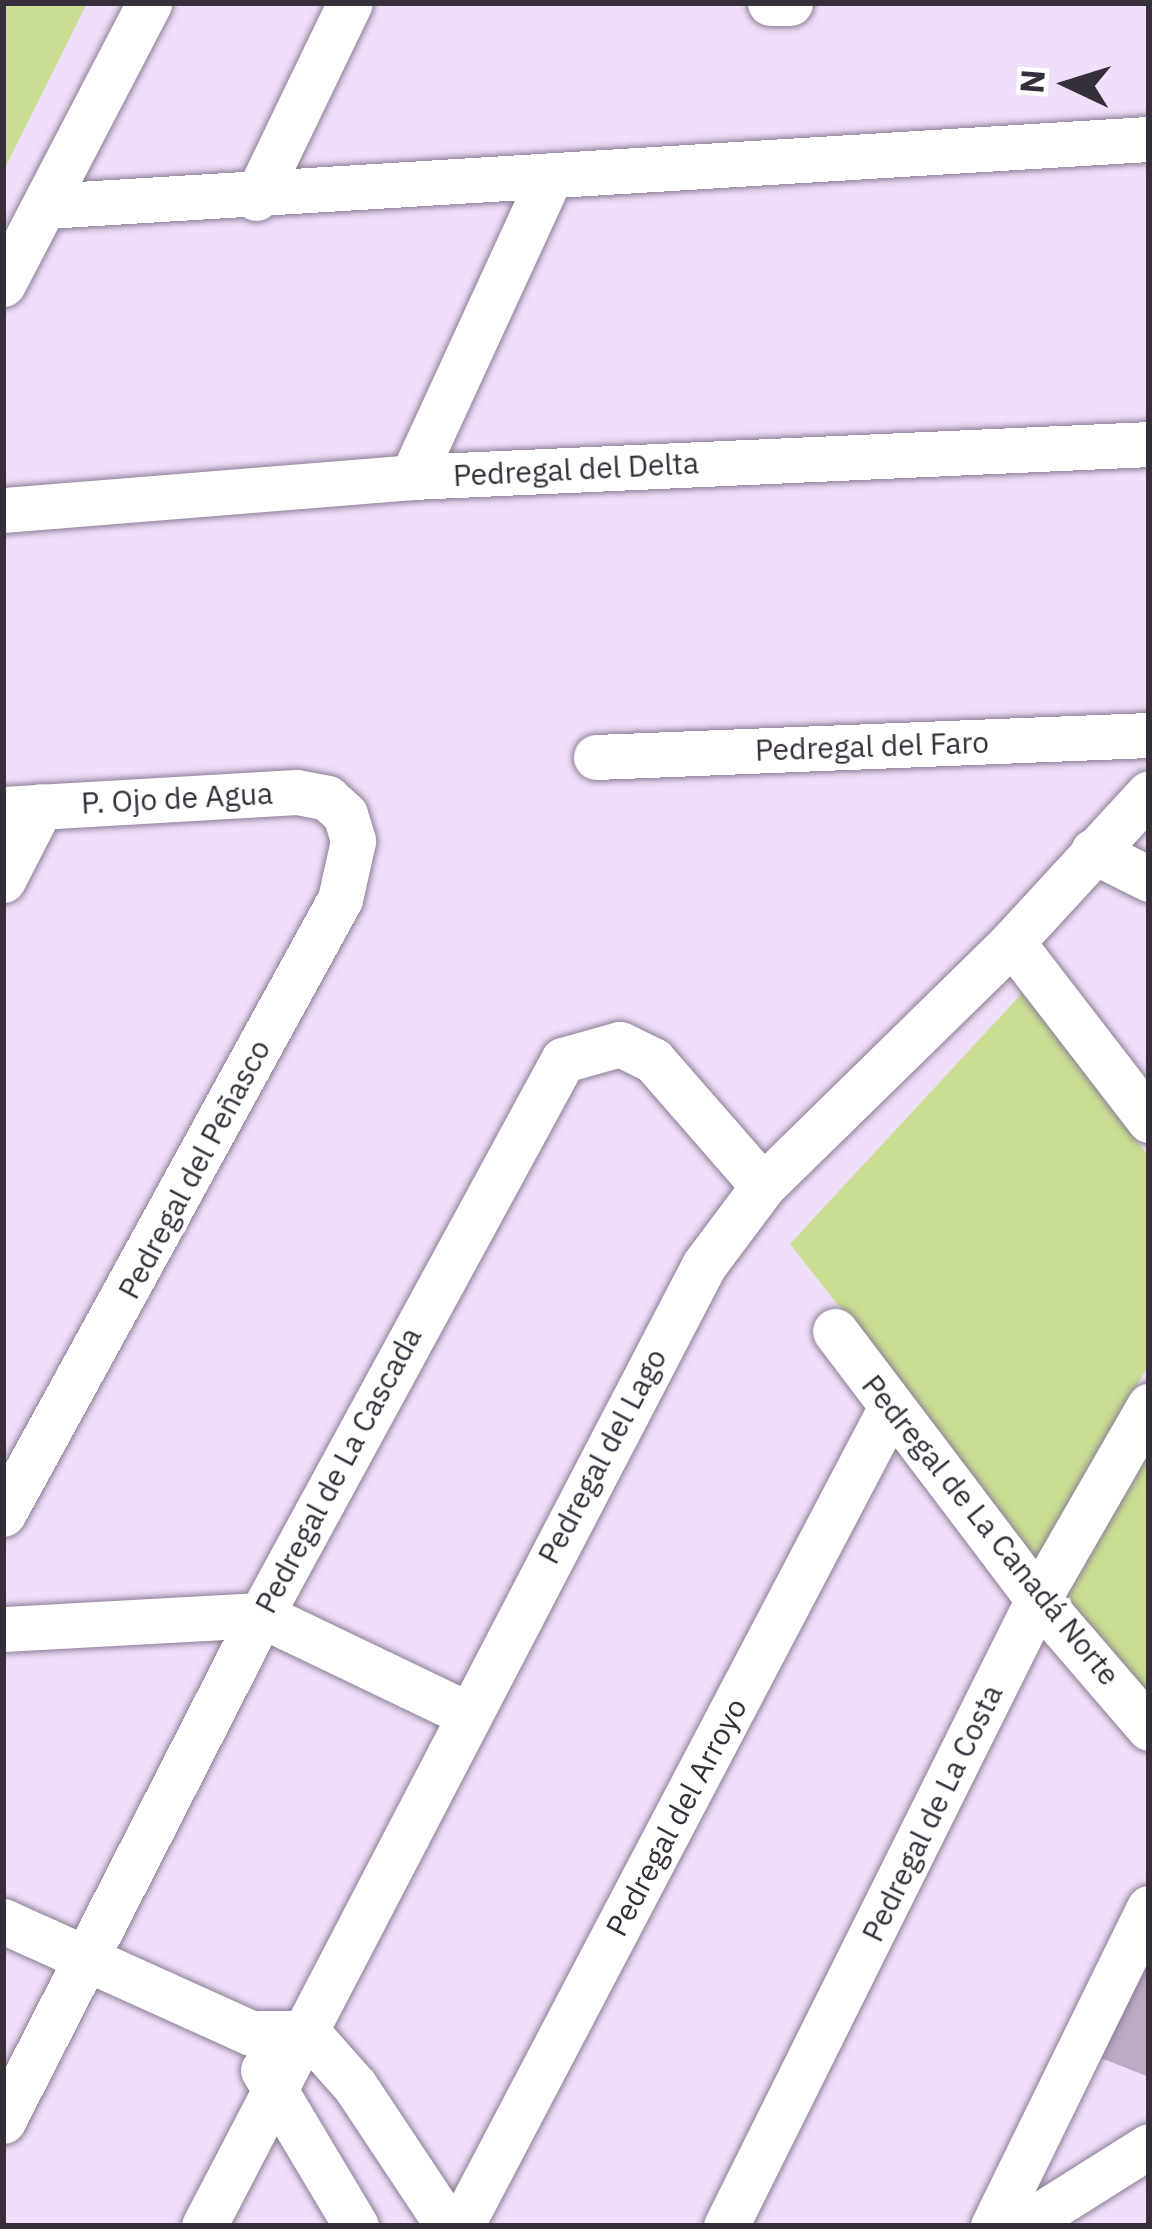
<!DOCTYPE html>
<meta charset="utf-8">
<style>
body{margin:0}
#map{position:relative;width:1152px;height:2229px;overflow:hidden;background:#f0dffa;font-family:"IBM Plex Sans",sans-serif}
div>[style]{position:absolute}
.green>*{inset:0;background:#c9de93}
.building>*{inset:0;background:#bcabc5}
.roads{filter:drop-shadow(0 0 3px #8c7c94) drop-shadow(0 0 3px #8c7c94)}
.minor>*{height:45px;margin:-22.5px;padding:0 22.5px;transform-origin:22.5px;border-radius:22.5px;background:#fff}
span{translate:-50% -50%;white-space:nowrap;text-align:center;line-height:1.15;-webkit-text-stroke:9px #fff;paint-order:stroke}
.street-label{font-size:30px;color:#362f3a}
.frame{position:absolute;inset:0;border:6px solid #362f3a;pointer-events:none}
.north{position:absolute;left:1008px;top:24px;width:120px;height:120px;-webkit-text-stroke:9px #fff;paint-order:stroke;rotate:274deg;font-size:33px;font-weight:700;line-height:48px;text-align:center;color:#362f3a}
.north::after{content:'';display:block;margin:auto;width:42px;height:54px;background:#362f3a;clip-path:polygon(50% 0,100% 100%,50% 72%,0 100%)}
</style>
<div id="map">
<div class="green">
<i style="clip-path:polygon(3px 3px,87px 3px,3px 172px)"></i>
<i style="clip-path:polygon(1025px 990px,1149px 1157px,1149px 1364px,1039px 1561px,790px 1244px)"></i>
<i style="clip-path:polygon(1149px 1446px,1149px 1695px,1052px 1603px)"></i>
</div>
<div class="building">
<i style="clip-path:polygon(1149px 1930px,1149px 2077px,1091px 2054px)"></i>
</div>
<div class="roads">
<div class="minor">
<i style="left:770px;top:3px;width:20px"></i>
<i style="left:256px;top:198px;width:216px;rotate:-64.3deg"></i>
<i style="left:46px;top:206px;width:1105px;rotate:-3.48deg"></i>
<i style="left:3px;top:284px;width:317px;rotate:-62.5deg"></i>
<i style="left:412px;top:477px;width:332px;rotate:-65.3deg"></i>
<i style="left:3px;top:510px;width:410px;rotate:-4.6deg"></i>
<i style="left:412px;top:477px;width:738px;rotate:-2.56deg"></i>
<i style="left:596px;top:757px;width:553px;rotate:-2.28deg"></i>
<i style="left:3px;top:809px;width:294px;rotate:-3.3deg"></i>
<i style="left:297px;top:792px;width:31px;rotate:11deg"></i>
<i style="left:327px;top:798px;width:24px;rotate:42deg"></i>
<i style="left:345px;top:814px;width:28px;rotate:73deg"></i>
<i style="left:353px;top:841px;width:59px;rotate:102.6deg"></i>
<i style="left:340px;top:899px;width:701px;rotate:118.72deg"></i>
<i style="left:1093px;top:851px;width:63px;rotate:26.6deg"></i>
<i style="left:3px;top:880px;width:83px;rotate:-62.8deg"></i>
<i style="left:1012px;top:942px;width:225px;rotate:52.4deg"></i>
<i style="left:835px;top:1331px;width:336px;rotate:52.9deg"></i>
<i style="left:1038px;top:1599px;width:170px;rotate:49.3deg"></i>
<i style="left:3px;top:1629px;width:258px;rotate:-3.1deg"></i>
<i style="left:261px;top:1615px;width:229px;rotate:25.6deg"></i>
<i style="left:3px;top:1921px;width:272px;rotate:24.3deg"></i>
<i style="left:251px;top:2033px;width:57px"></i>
<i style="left:308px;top:2033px;width:71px;rotate:48.4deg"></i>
<i style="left:355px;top:2086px;width:168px;rotate:56.4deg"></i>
<i style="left:263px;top:2070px;width:182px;rotate:59.2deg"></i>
<i style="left:3px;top:2121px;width:568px;rotate:-62.98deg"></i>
<i style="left:261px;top:1615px;width:632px;rotate:-61.45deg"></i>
<i style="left:563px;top:1060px;width:59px;rotate:-15.7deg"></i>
<i style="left:620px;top:1044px;width:37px;rotate:26deg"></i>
<i style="left:653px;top:1060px;width:167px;rotate:48.9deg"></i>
<i style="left:204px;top:2226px;width:1083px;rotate:-62.51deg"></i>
<i style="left:704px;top:1265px;width:99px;rotate:-53.2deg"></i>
<i style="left:763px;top:1186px;width:349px;rotate:-44.4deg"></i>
<i style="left:1012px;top:942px;width:202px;rotate:-47.4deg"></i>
<i style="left:461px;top:2226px;width:923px;rotate:-62.3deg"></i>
<i style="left:726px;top:2226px;width:700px;rotate:-63.54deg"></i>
<i style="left:1038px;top:1599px;width:223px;rotate:-60.1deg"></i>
<i style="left:993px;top:2226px;width:354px;rotate:-63.9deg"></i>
<i style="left:1022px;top:2226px;width:150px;rotate:-32.2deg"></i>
</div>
</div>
<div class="street-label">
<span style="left:576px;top:469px;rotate:-3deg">Pedregal del Delta</span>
<span style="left:872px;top:746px;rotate:-2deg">Pedregal del Faro</span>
<span style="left:177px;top:798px;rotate:-3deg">P. Ojo de Agua</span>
<span style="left:194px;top:1169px;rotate:-62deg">Pedregal del Peñasco</span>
<span style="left:602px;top:1456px;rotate:-62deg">Pedregal del Lago</span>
<span style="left:338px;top:1470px;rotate:-62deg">Pedregal de La Cascada</span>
<span style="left:991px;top:1530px;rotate:51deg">Pedregal de La Canadá Norte</span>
<span style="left:932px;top:1813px;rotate:-64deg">Pedregal de La Costa</span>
<span style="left:676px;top:1817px;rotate:-62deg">Pedregal del Arroyo</span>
</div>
<div class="frame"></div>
<div class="north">N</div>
</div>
